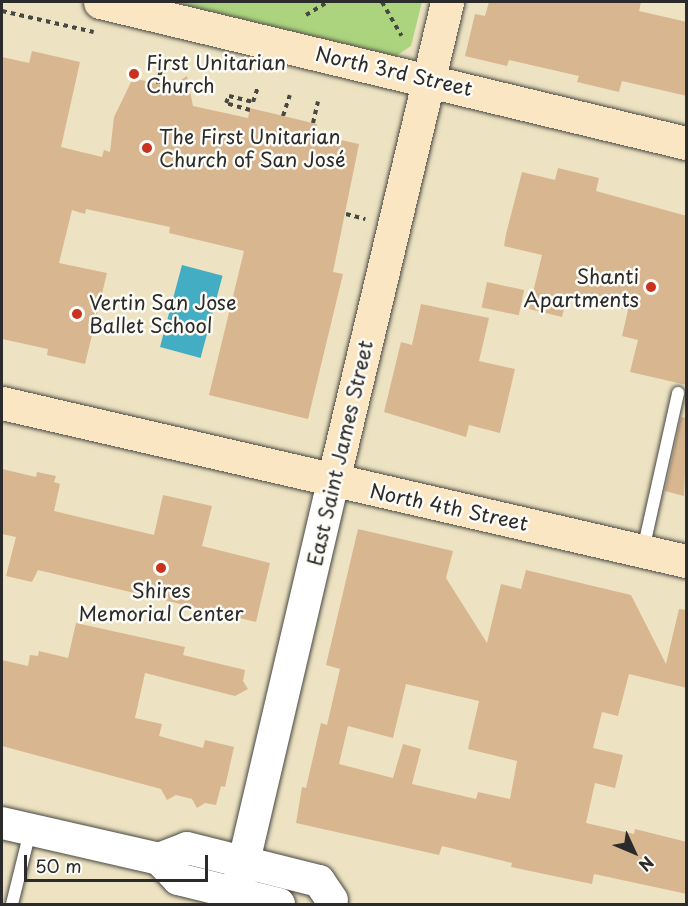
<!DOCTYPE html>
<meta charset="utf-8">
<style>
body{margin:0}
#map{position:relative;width:688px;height:906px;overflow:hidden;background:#ede3c2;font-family:"Playpen Sans",sans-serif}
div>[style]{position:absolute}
.green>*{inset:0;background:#acd47f}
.water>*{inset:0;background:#43adc3;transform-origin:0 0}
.building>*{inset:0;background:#d8b690;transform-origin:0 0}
.path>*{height:4px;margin-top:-2px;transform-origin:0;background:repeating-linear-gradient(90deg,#484742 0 4.5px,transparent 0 9px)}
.roads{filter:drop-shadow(0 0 2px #484742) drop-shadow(0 0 2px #484742)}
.service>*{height:12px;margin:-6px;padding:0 6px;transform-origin:6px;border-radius:6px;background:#fff}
.tertiary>*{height:32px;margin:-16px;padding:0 16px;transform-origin:16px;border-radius:16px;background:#fff}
.secondary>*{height:33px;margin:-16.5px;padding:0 16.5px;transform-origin:16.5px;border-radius:16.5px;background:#fbe6c3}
.dots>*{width:16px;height:16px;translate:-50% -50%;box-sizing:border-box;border:3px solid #fdfcf7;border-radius:50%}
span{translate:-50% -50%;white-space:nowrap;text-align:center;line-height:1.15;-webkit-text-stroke:5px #fdfcf7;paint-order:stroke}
.poi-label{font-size:20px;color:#2b2b2b}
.left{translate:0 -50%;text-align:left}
.right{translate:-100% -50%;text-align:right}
.street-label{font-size:20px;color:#2b2b2b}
.frame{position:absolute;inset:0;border:3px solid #2b2b2b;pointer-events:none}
.north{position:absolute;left:604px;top:822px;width:60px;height:60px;-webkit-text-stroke:4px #fdfcf7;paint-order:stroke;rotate:134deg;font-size:16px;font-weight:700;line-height:24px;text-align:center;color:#2b2b2b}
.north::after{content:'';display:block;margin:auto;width:21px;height:27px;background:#2b2b2b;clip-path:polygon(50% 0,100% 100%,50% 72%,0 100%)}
.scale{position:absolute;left:24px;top:855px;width:184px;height:27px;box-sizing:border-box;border:3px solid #2b2b2b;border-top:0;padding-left:8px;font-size:18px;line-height:21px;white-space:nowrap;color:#2b2b2b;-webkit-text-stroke:4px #fdfcf7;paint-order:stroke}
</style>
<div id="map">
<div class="green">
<i style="clip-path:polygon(173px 2px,422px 2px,411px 46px,396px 56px)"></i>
</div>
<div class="water">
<i style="left:182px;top:265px;width:42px;height:85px;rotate:15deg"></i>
</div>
<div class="building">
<i style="clip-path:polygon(489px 2px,641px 2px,639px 11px,687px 22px,687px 96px,622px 81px,619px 92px,577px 82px,579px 76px,509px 60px,507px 66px,465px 56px,475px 14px,485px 16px)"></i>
<i style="clip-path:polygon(32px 51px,80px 62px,61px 147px,102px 157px,104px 150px,110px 152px,114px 117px,133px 78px,170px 87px,187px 76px,193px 106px,248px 118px,250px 108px,317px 124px,314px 134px,359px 144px,333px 272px,343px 274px,308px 419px,209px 395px,244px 251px,169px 233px,170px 227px,86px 209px,85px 214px,72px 210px,59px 263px,107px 273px,85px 364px,47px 355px,48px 349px,2px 339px,2px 57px,29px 63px)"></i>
<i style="clip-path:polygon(558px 168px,599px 178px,596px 191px,687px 216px,687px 385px,630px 372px,638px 340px,622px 336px,628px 310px,567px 296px,562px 317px,529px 309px,542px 255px,504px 246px,506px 234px,522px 172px,555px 180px)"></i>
<i style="left:487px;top:282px;width:38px;height:26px;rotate:12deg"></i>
<i style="clip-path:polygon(421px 304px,489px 318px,479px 361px,515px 369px,500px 433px,469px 425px,466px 437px,384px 412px,401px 342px,412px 345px)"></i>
<i style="clip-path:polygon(681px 417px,687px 418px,684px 496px,665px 491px)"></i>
<i style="clip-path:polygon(2px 469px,36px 477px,37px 472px,56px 476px,54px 482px,60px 484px,54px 511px,154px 535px,163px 495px,212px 506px,202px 546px,270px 563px,256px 622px,38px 570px,32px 582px,6px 576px,16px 537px,2px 534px)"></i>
<i style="clip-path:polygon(evenodd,358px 529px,453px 551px,446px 578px,487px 643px,501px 584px,521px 589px,526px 570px,631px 595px,666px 664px,679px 609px,687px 610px,687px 688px,629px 674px,618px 716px,602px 712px,593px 748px,623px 755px,615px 788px,595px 783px,586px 823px,634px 834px,635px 829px,687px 842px,687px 894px,594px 874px,592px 884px,511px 867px,512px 863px,442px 846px,439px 855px,296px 823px,302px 787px,306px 788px,321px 723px,327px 725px,340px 669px,326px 665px,358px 529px,406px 684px,479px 701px,468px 749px,517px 761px,510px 799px,478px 792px,476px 799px,412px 784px,421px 749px,403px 744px,393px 778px,339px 764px,348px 726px,393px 738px,406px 684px)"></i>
<i style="clip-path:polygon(76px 623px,185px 647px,183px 655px,245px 670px,243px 681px,248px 689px,235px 696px,145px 673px,135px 718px,162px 724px,159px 736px,203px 748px,205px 740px,234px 747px,225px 787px,221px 786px,216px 805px,205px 803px,197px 808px,192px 799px,176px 795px,167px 800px,161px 789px,2px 746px,2px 660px,28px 666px,30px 655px,38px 656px,39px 651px,68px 658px)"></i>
</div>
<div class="path">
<i style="left:382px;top:2px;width:39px;rotate:60deg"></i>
<i style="left:2px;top:11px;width:94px;rotate:12.9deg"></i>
<i style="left:306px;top:15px;width:26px;rotate:-31deg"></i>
<i style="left:158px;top:84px;width:20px;rotate:-79deg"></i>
<i style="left:250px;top:110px;width:25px;rotate:-164deg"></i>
<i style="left:226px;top:103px;width:8px;rotate:-67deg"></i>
<i style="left:229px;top:96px;width:25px;rotate:14deg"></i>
<i style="left:253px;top:102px;width:16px;rotate:-72deg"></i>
<i style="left:283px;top:116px;width:22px;rotate:-72deg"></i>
<i style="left:313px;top:123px;width:22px;rotate:-77deg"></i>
<i style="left:346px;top:214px;width:20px;rotate:15deg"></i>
</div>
<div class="roads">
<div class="service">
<i style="left:643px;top:550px;width:161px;rotate:-77.4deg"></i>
<i style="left:12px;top:904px;width:75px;rotate:-76.1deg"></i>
</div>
<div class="tertiary">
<i style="left:2px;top:823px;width:161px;rotate:12.9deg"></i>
<i style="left:159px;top:859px;width:28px;rotate:46deg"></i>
<i style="left:178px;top:879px;width:104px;rotate:13.9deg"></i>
<i style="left:159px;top:859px;width:30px;rotate:-21deg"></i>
<i style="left:187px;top:848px;width:136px;rotate:14deg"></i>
<i style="left:319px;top:881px;width:23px;rotate:56deg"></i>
<i style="left:234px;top:904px;width:434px;rotate:-76.8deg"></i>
</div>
<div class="secondary">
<i style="left:100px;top:2px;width:603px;rotate:13.53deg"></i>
<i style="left:2px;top:403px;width:702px;rotate:13.01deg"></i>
<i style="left:333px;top:481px;width:492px;rotate:-76.6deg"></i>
</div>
</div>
<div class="dots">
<i style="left:134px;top:74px;background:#c8321e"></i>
<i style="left:147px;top:148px;background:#c8321e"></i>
<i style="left:651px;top:287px;background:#c8321e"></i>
<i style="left:77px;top:314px;background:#c8321e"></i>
<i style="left:161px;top:568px;background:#c8321e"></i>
</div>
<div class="poi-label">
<span class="left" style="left:146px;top:74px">First Unitarian<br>Church</span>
<span class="left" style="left:159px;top:148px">The First Unitarian<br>Church of San José</span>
<span class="right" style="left:639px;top:288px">Shanti<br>Apartments</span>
<span class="left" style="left:89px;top:314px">Vertin San Jose<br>Ballet School</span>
<span style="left:161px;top:602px">Shires<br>Memorial Center</span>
</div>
<div class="street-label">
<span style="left:394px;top:71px;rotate:13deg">North 3rd Street</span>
<span style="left:340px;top:453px;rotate:-77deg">East Saint James Street</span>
<span style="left:449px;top:507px;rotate:12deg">North 4th Street</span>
</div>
<div class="frame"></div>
<div class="north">N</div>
<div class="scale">50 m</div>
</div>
